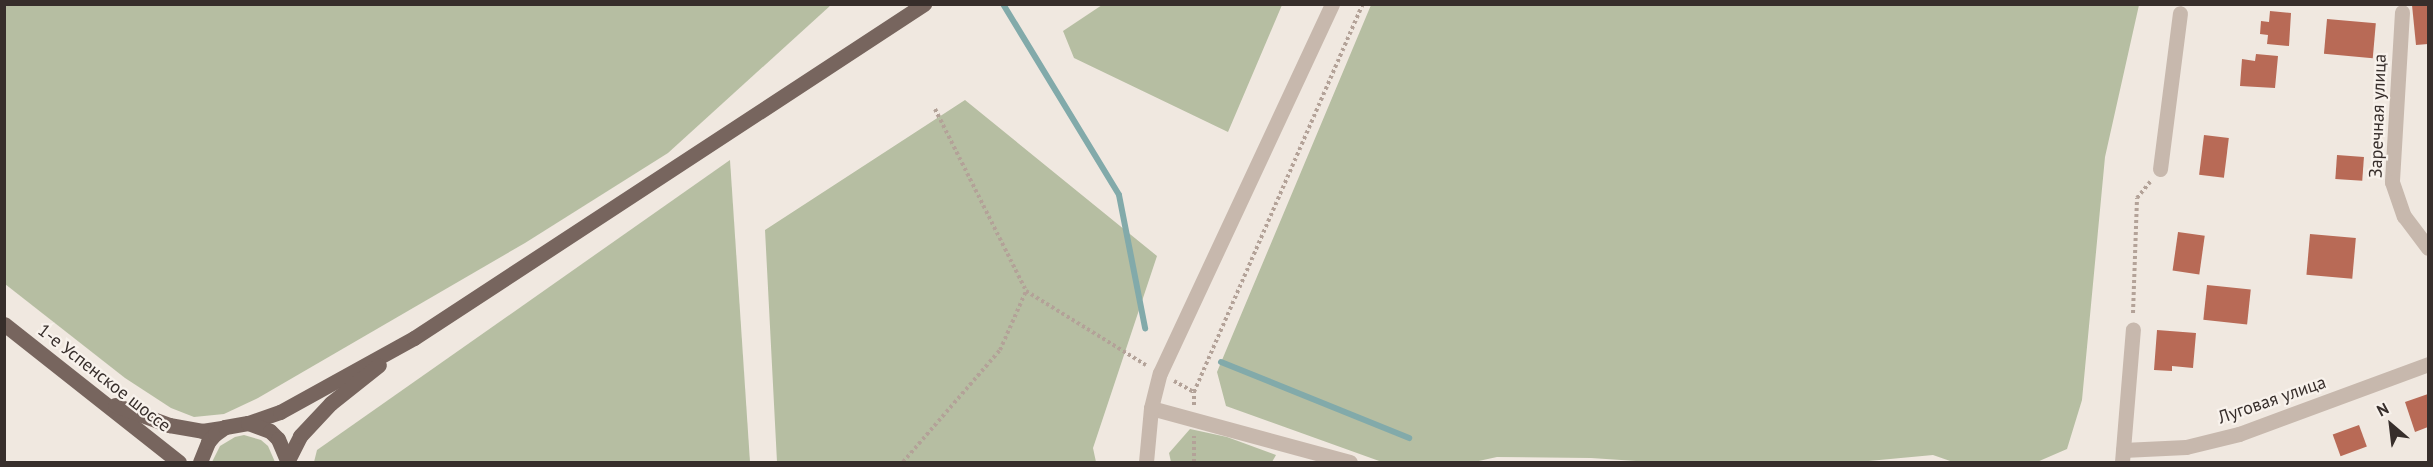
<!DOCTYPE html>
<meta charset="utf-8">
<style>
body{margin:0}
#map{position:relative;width:2433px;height:467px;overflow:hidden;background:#f0e8e0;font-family:"PT Sans",sans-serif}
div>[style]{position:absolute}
.green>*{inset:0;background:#b6bea2}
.stream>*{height:6px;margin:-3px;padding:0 3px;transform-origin:3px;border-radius:3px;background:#82aaaa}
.building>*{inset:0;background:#b86a56;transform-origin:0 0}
.path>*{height:4px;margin-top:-2px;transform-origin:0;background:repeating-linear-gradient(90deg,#b3a298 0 3px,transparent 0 6px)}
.minor>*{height:15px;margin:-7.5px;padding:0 7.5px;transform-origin:7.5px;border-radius:7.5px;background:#c7b8ad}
.major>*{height:15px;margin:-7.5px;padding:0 7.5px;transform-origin:7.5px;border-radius:7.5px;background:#77655e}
span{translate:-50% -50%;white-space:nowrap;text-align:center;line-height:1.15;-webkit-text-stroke:4.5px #f8f2ec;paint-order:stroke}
.street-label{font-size:18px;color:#372e2b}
.frame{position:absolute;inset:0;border:6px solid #372e2b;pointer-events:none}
.north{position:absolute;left:2361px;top:395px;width:60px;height:60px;-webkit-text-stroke:4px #f8f2ec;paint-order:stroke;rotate:332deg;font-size:16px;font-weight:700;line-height:24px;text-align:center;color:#372e2b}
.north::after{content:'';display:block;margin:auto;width:21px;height:27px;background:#372e2b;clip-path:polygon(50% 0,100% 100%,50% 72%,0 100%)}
</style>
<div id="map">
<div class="green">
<i style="clip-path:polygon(4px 5px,5px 4px,831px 5px,668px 153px,525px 243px,258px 398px,224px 414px,194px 417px,171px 408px,125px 378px,5px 284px)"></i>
<i style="clip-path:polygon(1102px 5px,1102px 4px,1282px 5px,1228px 132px,1074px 58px,1063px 31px)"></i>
<i style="clip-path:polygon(1371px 5px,2139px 5px,2105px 157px,2082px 400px,2067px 449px,2037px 462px,1953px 462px,1933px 455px,1858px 462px,1651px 462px,1591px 458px,1497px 457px,1474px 462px,1382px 462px,1226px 406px,1217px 372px)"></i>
<i style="clip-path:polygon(965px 100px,1157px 256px,1093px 448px,1096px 462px,777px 462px,765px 230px)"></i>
<i style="clip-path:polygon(730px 160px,750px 462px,314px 462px,317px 450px)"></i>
<i style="clip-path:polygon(1190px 429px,1227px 437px,1276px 455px,1272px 462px,1171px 462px,1169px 453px)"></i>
<i style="clip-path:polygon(244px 435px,261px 440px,268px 446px,275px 462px,212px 462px,220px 446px,235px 437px)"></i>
</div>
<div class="stream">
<i style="left:1003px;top:4px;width:223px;rotate:58.7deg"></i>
<i style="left:1119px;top:195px;width:136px;rotate:78.9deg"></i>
<i style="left:1221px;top:362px;width:203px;rotate:22deg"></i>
</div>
<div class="building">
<i style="clip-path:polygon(2428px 4px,2428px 44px,2416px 45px,2412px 5px)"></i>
<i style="clip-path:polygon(2270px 11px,2291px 13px,2289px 46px,2267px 44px,2268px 35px,2260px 34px,2261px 21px,2269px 22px)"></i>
<i style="left:2327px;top:19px;width:49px;height:35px;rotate:5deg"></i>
<i style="clip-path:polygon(2256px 54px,2278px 56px,2275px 88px,2240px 86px,2242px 59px,2255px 61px)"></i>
<i style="left:2204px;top:135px;width:25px;height:40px;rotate:7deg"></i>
<i style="left:2337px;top:155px;width:27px;height:24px;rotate:4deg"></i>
<i style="left:2178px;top:232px;width:27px;height:39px;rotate:8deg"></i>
<i style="left:2310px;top:234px;width:46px;height:41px;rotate:5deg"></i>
<i style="left:2207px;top:285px;width:44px;height:35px;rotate:6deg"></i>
<i style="clip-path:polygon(2157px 330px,2196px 333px,2193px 368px,2172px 366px,2172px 371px,2154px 370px)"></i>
<i style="clip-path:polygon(2428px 394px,2428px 427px,2415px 432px,2405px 402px)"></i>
<i style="left:2359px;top:425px;width:23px;height:28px;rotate:70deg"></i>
</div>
<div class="path">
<i style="left:935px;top:109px;width:203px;rotate:63.4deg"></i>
<i style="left:1026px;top:291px;width:141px;rotate:31.7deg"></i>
<i style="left:2133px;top:313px;width:115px;rotate:-88deg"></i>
<i style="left:2137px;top:198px;width:22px;rotate:-51deg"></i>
<i style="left:1174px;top:381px;width:23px;rotate:29deg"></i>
<i style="left:1194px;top:405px;width:13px;rotate:-90deg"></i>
<i style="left:1194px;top:392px;width:423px;rotate:-66.5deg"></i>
<i style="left:903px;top:462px;width:148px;rotate:-49.1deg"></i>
<i style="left:1000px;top:350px;width:64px;rotate:-66.2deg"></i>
<i style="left:1194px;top:462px;width:26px;rotate:-90deg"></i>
</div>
<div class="minor">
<i style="left:2402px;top:12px;width:170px;rotate:93.4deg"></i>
<i style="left:2392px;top:182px;width:36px;rotate:71deg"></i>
<i style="left:2404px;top:216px;width:40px;rotate:53deg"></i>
<i style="left:2160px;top:169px;width:157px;rotate:-82.7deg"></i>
<i style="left:1151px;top:408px;width:206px;rotate:15.2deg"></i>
<i style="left:2123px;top:450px;width:63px;rotate:-2.7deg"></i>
<i style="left:2186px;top:447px;width:55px;rotate:-13.8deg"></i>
<i style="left:2239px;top:434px;width:202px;rotate:-20.3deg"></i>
<i style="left:1146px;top:462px;width:54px;rotate:-84.7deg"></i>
<i style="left:1151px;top:408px;width:36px;rotate:-76deg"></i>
<i style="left:1160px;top:373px;width:407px;rotate:-65deg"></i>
<i style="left:2122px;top:462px;width:133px;rotate:-85.3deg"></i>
</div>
<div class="major">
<i style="left:4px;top:324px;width:223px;rotate:38.3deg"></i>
<i style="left:115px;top:405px;width:58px;rotate:20.3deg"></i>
<i style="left:169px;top:425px;width:34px;rotate:10deg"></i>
<i style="left:202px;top:431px;width:20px;rotate:-9deg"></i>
<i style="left:248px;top:423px;width:34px;rotate:-19deg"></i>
<i style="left:280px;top:412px;width:153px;rotate:-28.9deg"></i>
<i style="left:414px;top:338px;width:610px;rotate:-33.22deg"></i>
<i style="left:288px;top:460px;width:27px;rotate:-63deg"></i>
<i style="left:300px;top:436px;width:45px;rotate:-46.8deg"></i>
<i style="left:331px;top:403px;width:61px;rotate:-38.4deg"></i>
<i style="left:200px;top:462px;width:22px;rotate:-68deg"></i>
<i style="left:208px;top:442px;width:11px;rotate:-49deg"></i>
<i style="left:215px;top:434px;width:12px;rotate:-35deg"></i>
<i style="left:225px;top:427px;width:23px;rotate:-10deg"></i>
<i style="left:248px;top:423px;width:23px;rotate:20deg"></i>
<i style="left:270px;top:431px;width:11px;rotate:45deg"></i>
<i style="left:278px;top:439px;width:25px;rotate:67deg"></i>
</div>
<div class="street-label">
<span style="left:2378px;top:116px;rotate:-88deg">Заречная улица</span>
<span style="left:104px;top:378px;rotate:38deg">1-е Успенское шоссе</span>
<span style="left:2272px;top:400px;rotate:-19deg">Луговая улица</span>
</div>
<div class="frame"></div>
<div class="north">N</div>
</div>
